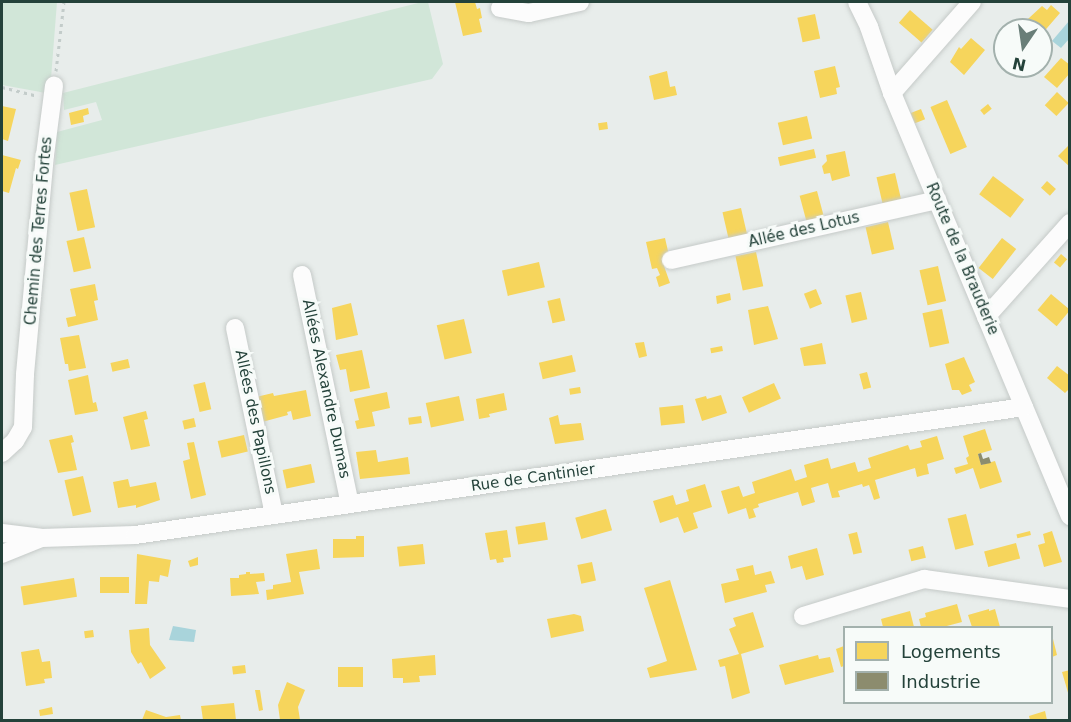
<!DOCTYPE html>
<meta charset="utf-8">
<style>
body{margin:0}
#map{position:relative;width:1071px;height:722px;overflow:hidden;background:#e8edeb;font-family:"DejaVu Sans",sans-serif}
div>[style]{position:absolute}
.green>*{inset:0;background:#d1e6d8}
.water>*{inset:0;background:#a9d4db}
.homes>*{inset:0;background:#f6d55c;transform-origin:0 0}
.industry>*{inset:0;background:#8c8c6e}
.path>*{height:3px;margin-top:-1.5px;transform-origin:0;background:repeating-linear-gradient(90deg,#c3ccca 0 3px,transparent 0 7.5px)}
.roads{filter:drop-shadow(0 0 2px #c5cac8) drop-shadow(0 0 2px #c5cac8)}
.minor>*{height:18px;margin:-9px;padding:0 9px;transform-origin:9px;border-radius:9px;background:#fcfcfc}
span{translate:-50% -50%;white-space:nowrap;text-align:center;line-height:1.15;-webkit-text-stroke:6px #f7fbf9;paint-order:stroke}
.street-label{font-size:15px;color:#24423a}
.frame{position:absolute;inset:0;border:3px solid #24423a;pointer-events:none}
.legend{position:absolute;left:843px;top:626px;width:210px;height:78px;box-sizing:border-box;background:#f7fbf9;border:2px solid #a3b1ad;margin:0;padding:8px 10px;list-style:none;font-size:18px;color:#24423a}
.legend li{display:flex;align-items:center;gap:12px;height:30px}
.legend b{width:30px;border:2px solid #a3b1ad}
.north{position:absolute;left:993px;top:18px;width:60px;height:60px;box-sizing:border-box;background:#f7fbf9;border:2px solid #a3b1ad;border-radius:50%;rotate:193deg;font-size:16px;font-weight:700;line-height:24px;text-align:center;color:#24423a}
.north::after{content:'';display:block;margin:auto;width:21px;height:27px;background:#697e78;clip-path:polygon(50% 0,100% 100%,50% 72%,0 100%)}
</style>
<div id="map">
<div class="green">
<i style="clip-path:polygon(2px 2px,57px 2px,50px 91px,46px 93px,2px 85px)"></i>
<i style="clip-path:polygon(422px 2px,428px 2px,443px 64px,432px 79px,55px 165px,57px 132px,102px 120px,96px 102px,64px 110px,63px 93px)"></i>
</div>
<div class="water">
<i style="clip-path:polygon(1069px 21px,1069px 39px,1061px 48px,1052px 41px)"></i>
<i style="clip-path:polygon(173px 626px,196px 630px,194px 642px,169px 640px)"></i>
</div>
<div class="homes">
<i style="clip-path:polygon(455px 2px,475px 2px,477px 9px,480px 8px,482px 18px,479px 19px,482px 32px,463px 36px)"></i>
<i style="clip-path:polygon(1051px 5px,1060px 13px,1041px 35px,1041px 30px,1016px 30px,1042px 6px,1047px 10px)"></i>
<i style="left:910px;top:10px;width:30px;height:17px;rotate:41deg"></i>
<i style="left:815px;top:14px;width:25px;height:18px;rotate:78deg"></i>
<i style="clip-path:polygon(971px 38px,985px 50px,964px 75px,950px 62px,959px 47px,961px 49px)"></i>
<i style="clip-path:polygon(1061px 58px,1070px 65px,1070px 73px,1057px 88px,1044px 77px)"></i>
<i style="clip-path:polygon(835px 66px,840px 87px,836px 88px,837px 94px,820px 98px,814px 71px)"></i>
<i style="clip-path:polygon(667px 71px,670px 87px,675px 86px,677px 95px,654px 100px,649px 76px)"></i>
<i style="left:1057px;top:92px;width:16px;height:18px;rotate:43deg"></i>
<i style="left:947px;top:100px;width:51px;height:18px;rotate:67deg"></i>
<i style="left:988px;top:104px;width:6px;height:10px;rotate:51deg"></i>
<i style="clip-path:polygon(2px 106px,16px 109px,8px 141px,2px 139px)"></i>
<i style="clip-path:polygon(88px 108px,89px 114px,83px 116px,84px 122px,71px 125px,69px 113px)"></i>
<i style="left:921px;top:109px;width:11px;height:11px;rotate:68deg"></i>
<i style="left:807px;top:116px;width:23px;height:30px;rotate:77deg"></i>
<i style="left:607px;top:122px;width:7px;height:9px;rotate:82deg"></i>
<i style="clip-path:polygon(1070px 144px,1070px 167px,1058px 156px)"></i>
<i style="left:814px;top:149px;width:9px;height:37px;rotate:77deg"></i>
<i style="clip-path:polygon(845px 151px,850px 176px,832px 181px,830px 173px,824px 174px,822px 166px,827px 161px,826px 155px)"></i>
<i style="clip-path:polygon(2px 155px,21px 160px,18px 169px,16px 168px,9px 193px,2px 191px)"></i>
<i style="left:895px;top:173px;width:28px;height:19px;rotate:77deg"></i>
<i style="left:993px;top:176px;width:39px;height:23px;rotate:37deg"></i>
<i style="left:1047px;top:181px;width:12px;height:9px;rotate:42deg"></i>
<i style="left:87px;top:189px;width:39px;height:18px;rotate:78deg"></i>
<i style="left:817px;top:191px;width:28px;height:18px;rotate:75deg"></i>
<i style="left:741px;top:208px;width:28px;height:19px;rotate:77deg"></i>
<i style="left:888px;top:222px;width:28px;height:23px;rotate:77deg"></i>
<i style="left:84px;top:237px;width:32px;height:18px;rotate:77deg"></i>
<i style="clip-path:polygon(665px 238px,671px 264px,664px 266px,670px 283px,659px 287px,656px 277px,660px 275px,657px 268px,652px 269px,646px 242px)"></i>
<i style="left:1002px;top:238px;width:18px;height:38px;rotate:38deg"></i>
<i style="left:756px;top:252px;width:35px;height:21px;rotate:78deg"></i>
<i style="left:1061px;top:254px;width:8px;height:11px;rotate:40deg"></i>
<i style="left:539px;top:262px;width:26px;height:38px;rotate:77deg"></i>
<i style="left:938px;top:266px;width:36px;height:19px;rotate:77deg"></i>
<i style="clip-path:polygon(95px 284px,98px 300px,94px 301px,98px 320px,68px 327px,66px 318px,76px 316px,70px 289px)"></i>
<i style="left:816px;top:289px;width:16px;height:13px;rotate:68deg"></i>
<i style="left:861px;top:292px;width:28px;height:16px;rotate:77deg"></i>
<i style="clip-path:polygon(730px 293px,731px 300px,717px 304px,716px 296px)"></i>
<i style="left:1051px;top:294px;width:25px;height:21px;rotate:40deg"></i>
<i style="left:560px;top:298px;width:23px;height:13px;rotate:77deg"></i>
<i style="clip-path:polygon(351px 303px,358px 335px,336px 340px,332px 308px)"></i>
<i style="clip-path:polygon(768px 306px,778px 339px,754px 345px,748px 310px)"></i>
<i style="left:942px;top:309px;width:35px;height:20px;rotate:78deg"></i>
<i style="left:464px;top:319px;width:35px;height:28px;rotate:77deg"></i>
<i style="clip-path:polygon(79px 335px,86px 368px,69px 371px,68px 364px,65px 364px,60px 338px)"></i>
<i style="clip-path:polygon(644px 342px,647px 356px,639px 358px,635px 343px)"></i>
<i style="clip-path:polygon(822px 343px,826px 364px,804px 366px,800px 348px)"></i>
<i style="left:722px;top:346px;width:5px;height:12px;rotate:79deg"></i>
<i style="clip-path:polygon(362px 350px,370px 388px,350px 392px,346px 369px,340px 370px,336px 355px)"></i>
<i style="left:572px;top:355px;width:17px;height:34px;rotate:77deg"></i>
<i style="clip-path:polygon(964px 357px,975px 382px,969px 385px,972px 391px,962px 395px,959px 390px,952px 390px,945px 364px)"></i>
<i style="left:128px;top:359px;width:9px;height:18px;rotate:77deg"></i>
<i style="clip-path:polygon(1057px 366px,1070px 376px,1070px 388px,1065px 393px,1047px 378px)"></i>
<i style="left:867px;top:372px;width:16px;height:8px;rotate:75deg"></i>
<i style="clip-path:polygon(88px 375px,93px 403px,96px 402px,98px 411px,75px 415px,68px 380px)"></i>
<i style="left:205px;top:382px;width:28px;height:12px;rotate:77deg"></i>
<i style="left:774px;top:383px;width:17px;height:35px;rotate:66deg"></i>
<i style="left:580px;top:387px;width:6px;height:11px;rotate:81deg"></i>
<i style="clip-path:polygon(306px 390px,311px 416px,293px 420px,291px 411px,287px 412px,288px 415px,262px 422px,256px 397px,273px 393px,274px 396px)"></i>
<i style="clip-path:polygon(387px 392px,390px 408px,372px 412px,375px 426px,357px 429px,355px 421px,359px 420px,354px 399px)"></i>
<i style="clip-path:polygon(504px 393px,507px 410px,489px 414px,490px 417px,479px 419px,476px 399px)"></i>
<i style="clip-path:polygon(721px 395px,727px 413px,702px 421px,695px 399px,706px 396px,707px 399px)"></i>
<i style="left:459px;top:396px;width:25px;height:34px;rotate:78deg"></i>
<i style="left:683px;top:405px;width:18px;height:24px;rotate:84deg"></i>
<i style="clip-path:polygon(146px 411px,148px 419px,144px 420px,150px 446px,131px 450px,123px 417px)"></i>
<i style="clip-path:polygon(558px 415px,560px 425px,581px 423px,584px 440px,555px 444px,549px 418px)"></i>
<i style="left:421px;top:416px;width:7px;height:13px;rotate:82deg"></i>
<i style="left:194px;top:418px;width:9px;height:12px;rotate:77deg"></i>
<i style="clip-path:polygon(985px 429px,992px 450px,978px 454px,980px 460px,981px 465px,995px 461px,1002px 482px,980px 489px,973px 468px,956px 474px,954px 468px,968px 464px,966px 458px,969px 456px,963px 436px)"></i>
<i style="clip-path:polygon(72px 435px,74px 442px,71px 443px,77px 470px,58px 473px,49px 440px)"></i>
<i style="left:244px;top:435px;width:17px;height:27px;rotate:77deg"></i>
<i style="clip-path:polygon(937px 436px,944px 459px,927px 464px,929px 474px,924px 475px,917px 477px,915px 468px,875px 480px,880px 498px,874px 500px,869px 485px,863px 487px,862px 484px,838px 491px,840px 497px,832px 498px,828px 483px,811px 488px,815px 502px,802px 506px,798px 492px,758px 504px,759px 507px,753px 509px,756px 517px,749px 519px,746px 508px,728px 514px,721px 491px,739px 486px,743px 497px,755px 493px,752px 482px,791px 469px,795px 481px,807px 477px,804px 465px,828px 458px,831px 469px,855px 462px,858px 472px,871px 468px,868px 458px,908px 445px,910px 450px,922px 447px,920px 441px)"></i>
<i style="clip-path:polygon(194px 442px,206px 495px,191px 499px,183px 461px,190px 459px,187px 443px)"></i>
<i style="clip-path:polygon(376px 450px,378px 462px,408px 457px,410px 474px,360px 479px,356px 452px)"></i>
<i style="left:311px;top:464px;width:19px;height:29px;rotate:78deg"></i>
<i style="left:83px;top:476px;width:37px;height:19px;rotate:77deg"></i>
<i style="clip-path:polygon(128px 479px,130px 487px,156px 482px,160px 500px,136px 508px,136px 505px,118px 508px,113px 482px)"></i>
<i style="clip-path:polygon(705px 484px,712px 507px,693px 513px,698px 528px,684px 533px,678px 517px,660px 523px,653px 501px,673px 495px,676px 505px,689px 501px,686px 490px)"></i>
<i style="left:606px;top:509px;width:22px;height:32px;rotate:74deg"></i>
<i style="left:966px;top:514px;width:32px;height:19px;rotate:76deg"></i>
<i style="left:545px;top:522px;width:18px;height:30px;rotate:81deg"></i>
<i style="clip-path:polygon(507px 530px,511px 557px,503px 558px,504px 562px,497px 563px,496px 559px,490px 560px,485px 533px)"></i>
<i style="left:1030px;top:531px;width:4px;height:14px;rotate:76deg"></i>
<i style="clip-path:polygon(1052px 531px,1062px 562px,1044px 567px,1038px 545px,1045px 543px,1043px 534px)"></i>
<i style="left:857px;top:532px;width:21px;height:9px;rotate:76deg"></i>
<i style="clip-path:polygon(356px 536px,364px 536px,364px 557px,333px 558px,333px 539px,356px 539px)"></i>
<i style="left:1016px;top:543px;width:16px;height:33px;rotate:75deg"></i>
<i style="left:423px;top:544px;width:20px;height:26px;rotate:84deg"></i>
<i style="left:923px;top:546px;width:12px;height:15px;rotate:76deg"></i>
<i style="clip-path:polygon(817px 548px,824px 575px,806px 580px,802px 566px,791px 569px,788px 556px)"></i>
<i style="clip-path:polygon(317px 549px,320px 569px,299px 572px,304px 594px,267px 600px,266px 590px,273px 589px,273px 585px,291px 582px,286px 554px)"></i>
<i style="clip-path:polygon(137px 554px,171px 560px,168px 577px,160px 575px,159px 582px,149px 581px,147px 604px,135px 604px)"></i>
<i style="clip-path:polygon(198px 557px,198px 565px,190px 567px,188px 561px)"></i>
<i style="left:592px;top:562px;width:19px;height:15px;rotate:78deg"></i>
<i style="clip-path:polygon(753px 565px,755px 575px,771px 571px,775px 583px,765px 585px,767px 592px,725px 603px,721px 584px,739px 580px,736px 569px)"></i>
<i style="clip-path:polygon(246px 572px,250px 572px,250px 574px,264px 573px,265px 581px,256px 582px,259px 594px,231px 596px,230px 578px,239px 578px,239px 575px,246px 574px)"></i>
<i style="left:100px;top:577px;width:29px;height:16px"></i>
<i style="left:74px;top:578px;width:19px;height:54px;rotate:81deg"></i>
<i style="clip-path:polygon(670px 580px,697px 670px,650px 678px,647px 668px,667px 661px,644px 588px)"></i>
<i style="clip-path:polygon(957px 604px,962px 622px,943px 627px,921px 627px,919px 619px,926px 617px,925px 613px)"></i>
<i style="clip-path:polygon(989px 609px,989px 611px,995px 609px,1000px 627px,972px 627px,968px 615px)"></i>
<i style="clip-path:polygon(910px 611px,914px 627px,883px 627px,881px 619px)"></i>
<i style="clip-path:polygon(753px 612px,764px 647px,741px 654px,750px 693px,732px 699px,725px 666px,720px 667px,718px 660px,739px 654px,729px 629px,736px 626px,733px 618px)"></i>
<i style="clip-path:polygon(574px 614px,581px 616px,584px 631px,551px 638px,547px 619px)"></i>
<i style="clip-path:polygon(149px 628px,150px 645px,166px 668px,150px 679px,141px 662px,138px 664px,131px 652px,129px 630px)"></i>
<i style="left:93px;top:630px;width:7px;height:9px;rotate:82deg"></i>
<i style="clip-path:polygon(1052px 635px,1057px 655px,1052px 657px)"></i>
<i style="clip-path:polygon(844px 646px,844px 666px,841px 667px,836px 649px)"></i>
<i style="clip-path:polygon(39px 649px,42px 662px,50px 661px,52px 678px,44px 679px,45px 683px,26px 686px,21px 652px)"></i>
<i style="clip-path:polygon(435px 655px,436px 675px,419px 676px,420px 682px,403px 683px,403px 678px,393px 678px,392px 659px)"></i>
<i style="clip-path:polygon(818px 655px,819px 659px,830px 657px,834px 672px,785px 685px,779px 665px)"></i>
<i style="left:245px;top:665px;width:8px;height:13px;rotate:83deg"></i>
<i style="left:338px;top:667px;width:25px;height:20px"></i>
<i style="clip-path:polygon(1070px 670px,1070px 696px,1069px 696px,1062px 672px)"></i>
<i style="clip-path:polygon(287px 682px,305px 690px,298px 707px,300px 720px,280px 720px,278px 705px)"></i>
<i style="clip-path:polygon(255px 690px,260px 690px,263px 710px,259px 711px)"></i>
<i style="clip-path:polygon(234px 703px,236px 720px,203px 720px,201px 706px)"></i>
<i style="clip-path:polygon(52px 707px,53px 714px,40px 716px,39px 710px)"></i>
<i style="clip-path:polygon(146px 710px,166px 717px,180px 715px,181px 720px,142px 720px)"></i>
<i style="clip-path:polygon(1045px 711px,1047px 720px,1030px 720px,1029px 716px)"></i>
</div>
<div class="industry">
<i style="clip-path:polygon(981px 453px,983px 459px,989px 457px,991px 463px,981px 465px,978px 454px)"></i>
</div>
<div class="path">
<i style="left:56px;top:71px;width:69px;rotate:-83.4deg"></i>
<i style="left:2px;top:87px;width:36px;rotate:14deg"></i>
</div>
<div class="roads">
<div class="minor">
<i style="left:857px;top:2px;width:28px;rotate:64deg"></i>
<i style="left:869px;top:27px;width:70px;rotate:70.8deg"></i>
<i style="left:892px;top:93px;width:459px;rotate:67.2deg"></i>
<i style="left:500px;top:8px;width:29px;rotate:10deg"></i>
<i style="left:529px;top:13px;width:52px;rotate:-12.2deg"></i>
<i style="left:892px;top:93px;width:121px;rotate:-48.7deg"></i>
<i style="left:671px;top:260px;width:273px;rotate:-12.7deg"></i>
<i style="left:302px;top:275px;width:234px;rotate:78.2deg"></i>
<i style="left:986px;top:317px;width:126px;rotate:-48.2deg"></i>
<i style="left:235px;top:328px;width:191px;rotate:78.2deg"></i>
<i style="left:2px;top:453px;width:18px;rotate:-43deg"></i>
<i style="left:15px;top:441px;width:16px;rotate:-60deg"></i>
<i style="left:23px;top:427px;width:53px;rotate:-87.8deg"></i>
<i style="left:25px;top:374px;width:220px;rotate:-84.8deg"></i>
<i style="left:45px;top:155px;width:70px;rotate:-82.6deg"></i>
<i style="left:2px;top:533px;width:39px;rotate:7deg"></i>
<i style="left:41px;top:538px;width:94px;rotate:-1.8deg"></i>
<i style="left:135px;top:535px;width:898px;rotate:-8.19deg"></i>
<i style="left:2px;top:554px;width:42px;rotate:-22.3deg"></i>
<i style="left:803px;top:616px;width:127px;rotate:-17deg"></i>
<i style="left:924px;top:579px;width:147px;rotate:7.8deg"></i>
</div>
</div>
<div class="street-label">
<span style="left:804px;top:230px;rotate:-13deg">Allée des Lotus</span>
<span style="left:39px;top:231px;rotate:-85deg">Chemin des Terres Fortes</span>
<span style="left:962px;top:259px;rotate:67deg">Route de la Brauderie</span>
<span style="left:326px;top:389px;rotate:78deg">Allées Alexandre Dumas</span>
<span style="left:255px;top:422px;rotate:78deg">Allées des Papillons</span>
<span style="left:533px;top:478px;rotate:-8deg">Rue de Cantinier</span>
</div>
<div class="frame"></div>
<ul class="legend">
<li><b style="height:16px;background:#f6d55c"></b>Logements</li>
<li><b style="height:16px;background:#8c8c6e"></b>Industrie</li>
</ul>
<div class="north">N</div>
</div>
